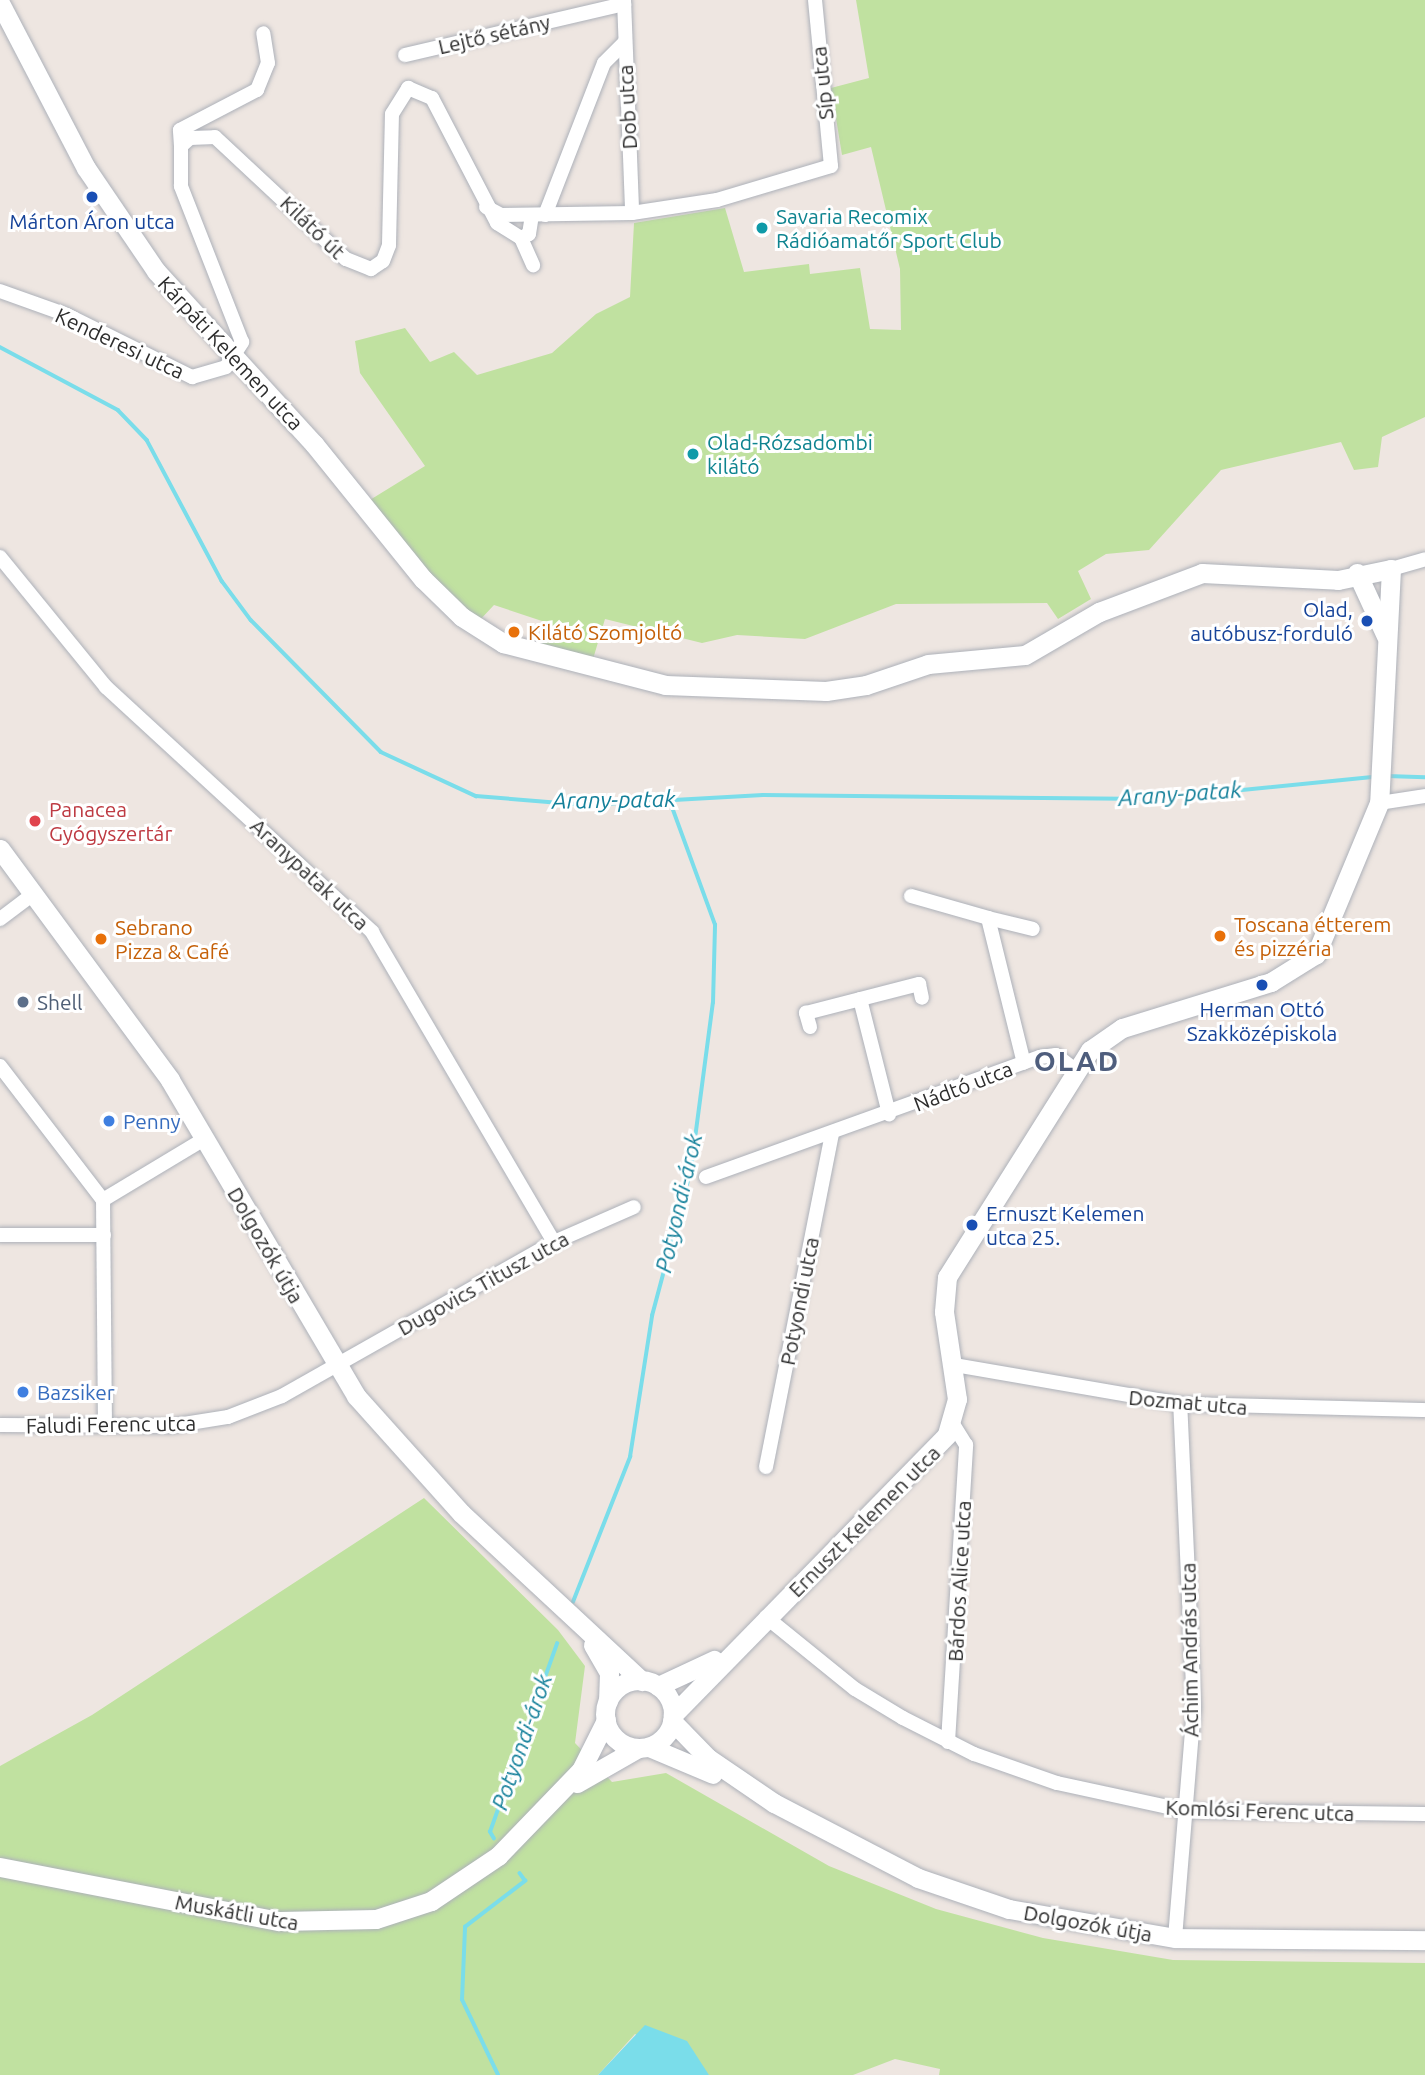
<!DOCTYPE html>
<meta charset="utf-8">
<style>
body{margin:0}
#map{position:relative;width:1425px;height:2075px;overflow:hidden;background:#eee6e1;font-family:Ubuntu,sans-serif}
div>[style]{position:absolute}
.green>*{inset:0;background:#c0e1a0}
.water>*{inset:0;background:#7addea}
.stream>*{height:3.5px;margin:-1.75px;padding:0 1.75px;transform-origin:1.75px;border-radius:1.75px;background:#7addea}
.roads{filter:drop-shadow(0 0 2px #adb1b9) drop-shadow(0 0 2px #adb1b9)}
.street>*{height:14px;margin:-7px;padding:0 7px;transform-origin:7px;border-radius:7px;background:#fff}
.secondary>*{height:19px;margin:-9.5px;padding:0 9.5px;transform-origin:9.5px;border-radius:9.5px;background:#fff}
.secondary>.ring{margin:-9.5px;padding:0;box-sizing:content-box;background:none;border:19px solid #fff;border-radius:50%}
.dots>*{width:19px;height:19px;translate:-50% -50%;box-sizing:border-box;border:4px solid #fff;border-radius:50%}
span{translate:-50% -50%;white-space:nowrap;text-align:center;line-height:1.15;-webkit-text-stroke:6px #fff;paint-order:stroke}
.street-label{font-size:21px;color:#2d2d2d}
.culture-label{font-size:21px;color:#0d838f}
.left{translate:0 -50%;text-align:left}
.transit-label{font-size:21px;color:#164399}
.right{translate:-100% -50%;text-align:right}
.food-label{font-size:21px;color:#c56008}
.health-label{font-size:21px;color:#be3a42}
.service-label{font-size:21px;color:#4e5e75}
.shop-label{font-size:21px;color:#366cbe}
.water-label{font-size:23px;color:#14809a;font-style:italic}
.district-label{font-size:28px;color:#4f5e7d;font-weight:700;letter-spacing:2px}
</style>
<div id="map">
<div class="green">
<i style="clip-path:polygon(856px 0,1425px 0,1425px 417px,1382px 437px,1378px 467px,1354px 470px,1341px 442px,1221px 470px,1149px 550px,1106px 554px,1078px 571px,1091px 599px,1058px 619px,1047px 603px,896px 604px,805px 639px,737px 635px,702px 643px,605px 619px,593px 659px,541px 646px,548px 623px,494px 605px,478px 622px,427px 577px,365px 503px,425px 466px,360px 373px,355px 341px,405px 328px,430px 362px,454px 352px,477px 375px,552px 353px,596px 314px,630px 297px,634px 223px,725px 208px,744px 272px,809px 264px,810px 274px,860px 268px,870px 329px,901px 330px,900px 269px,871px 147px,842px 155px,831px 88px,869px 78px)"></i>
<i style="clip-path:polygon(424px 1498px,558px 1630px,585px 1666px,575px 1743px,612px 1782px,666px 1773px,829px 1866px,936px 1909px,1043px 1938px,1173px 1960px,1425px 1963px,1425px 2075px,939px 2075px,940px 2069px,895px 2059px,853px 2075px,709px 2075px,635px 2034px,598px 2075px,0 2075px,0 1766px,92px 1715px)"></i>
</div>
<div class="water">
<i style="clip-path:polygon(645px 2025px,687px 2041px,709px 2075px,598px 2075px)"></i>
</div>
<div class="stream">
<i style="left:0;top:347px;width:134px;rotate:28.1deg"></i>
<i style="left:118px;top:410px;width:42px;rotate:46deg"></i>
<i style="left:147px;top:440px;width:160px;rotate:62deg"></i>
<i style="left:222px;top:581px;width:49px;rotate:53.4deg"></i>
<i style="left:251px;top:620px;width:185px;rotate:45.4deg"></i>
<i style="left:381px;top:752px;width:105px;rotate:24.9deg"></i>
<i style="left:476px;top:796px;width:109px;rotate:4.7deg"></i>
<i style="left:585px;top:805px;width:178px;rotate:-3.2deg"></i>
<i style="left:763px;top:795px;width:390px;rotate:0.6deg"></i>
<i style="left:1153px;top:799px;width:220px;rotate:-5.7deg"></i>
<i style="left:1387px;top:776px;width:38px;rotate:2deg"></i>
<i style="left:573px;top:1602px;width:156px;rotate:-68.5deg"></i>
<i style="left:630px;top:1457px;width:143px;rotate:-81.1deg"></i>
<i style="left:652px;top:1316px;width:152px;rotate:-75.1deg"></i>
<i style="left:691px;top:1169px;width:167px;rotate:-82.5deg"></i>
<i style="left:713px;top:1003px;width:78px;rotate:-88.5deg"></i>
<i style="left:715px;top:925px;width:134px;rotate:-110.1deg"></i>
<i style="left:494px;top:1839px;width:8px;rotate:-120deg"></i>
<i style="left:490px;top:1832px;width:200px;rotate:-70.4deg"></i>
<i style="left:498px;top:2075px;width:83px;rotate:-115.6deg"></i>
<i style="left:462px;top:2000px;width:73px;rotate:-87.6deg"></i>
<i style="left:465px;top:1927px;width:76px;rotate:-37.5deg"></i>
<i style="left:525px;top:1881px;width:9px;rotate:-126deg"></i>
</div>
<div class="roads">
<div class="street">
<i style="left:624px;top:0;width:213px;rotate:87.8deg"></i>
<i style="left:405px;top:55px;width:225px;rotate:-13.1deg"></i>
<i style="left:181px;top:146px;width:16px;rotate:-94deg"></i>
<i style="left:180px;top:130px;width:87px;rotate:-27.5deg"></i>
<i style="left:257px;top:90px;width:29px;rotate:-68deg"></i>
<i style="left:268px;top:63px;width:30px;rotate:-99deg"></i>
<i style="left:486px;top:207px;width:17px;rotate:28deg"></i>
<i style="left:501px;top:215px;width:131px;rotate:-0.9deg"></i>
<i style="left:632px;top:213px;width:86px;rotate:-8.7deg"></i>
<i style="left:717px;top:200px;width:119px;rotate:-16.6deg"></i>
<i style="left:831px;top:166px;width:167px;rotate:-95.5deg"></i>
<i style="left:545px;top:215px;width:163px;rotate:-68.8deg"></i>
<i style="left:604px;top:63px;width:28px;rotate:-45deg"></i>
<i style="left:521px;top:238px;width:30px;rotate:66deg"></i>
<i style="left:0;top:291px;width:71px;rotate:19.7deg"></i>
<i style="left:67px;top:315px;width:140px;rotate:26.4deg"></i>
<i style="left:192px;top:377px;width:35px;rotate:-16deg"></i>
<i style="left:226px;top:367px;width:30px;rotate:-57deg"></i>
<i style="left:242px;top:342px;width:168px;rotate:-111.4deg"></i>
<i style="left:181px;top:186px;width:40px;rotate:-90deg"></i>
<i style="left:181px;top:146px;width:12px;rotate:-42deg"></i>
<i style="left:190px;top:138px;width:25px;rotate:-2deg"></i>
<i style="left:215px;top:137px;width:179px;rotate:43deg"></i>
<i style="left:346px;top:259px;width:27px;rotate:22deg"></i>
<i style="left:371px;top:269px;width:14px;rotate:-34deg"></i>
<i style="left:383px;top:261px;width:17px;rotate:-69deg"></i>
<i style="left:389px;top:245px;width:131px;rotate:-88.7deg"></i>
<i style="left:392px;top:114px;width:31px;rotate:-58deg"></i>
<i style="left:408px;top:88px;width:26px;rotate:23deg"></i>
<i style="left:432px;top:98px;width:141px;rotate:62.5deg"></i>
<i style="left:497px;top:223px;width:28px;rotate:32deg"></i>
<i style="left:521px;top:238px;width:9px;rotate:-27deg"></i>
<i style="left:529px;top:234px;width:19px;rotate:-81deg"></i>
<i style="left:0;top:557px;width:168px;rotate:50.8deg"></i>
<i style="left:106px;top:687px;width:362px;rotate:42.6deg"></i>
<i style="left:372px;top:932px;width:359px;rotate:59.6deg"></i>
<i style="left:1391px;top:569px;width:35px;rotate:-16deg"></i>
<i style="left:1379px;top:803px;width:47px;rotate:-8.7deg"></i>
<i style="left:911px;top:896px;width:80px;rotate:15.9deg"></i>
<i style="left:988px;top:918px;width:149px;rotate:76.1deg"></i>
<i style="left:988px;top:918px;width:46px;rotate:13.7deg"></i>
<i style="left:0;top:919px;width:41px;rotate:-37.1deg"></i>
<i style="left:860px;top:999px;width:119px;rotate:75.8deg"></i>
<i style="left:810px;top:1027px;width:15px;rotate:-106deg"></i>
<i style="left:806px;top:1013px;width:117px;rotate:-14.4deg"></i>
<i style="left:919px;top:984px;width:14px;rotate:78deg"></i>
<i style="left:0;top:1066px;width:169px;rotate:52.5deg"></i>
<i style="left:103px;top:1200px;width:226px;rotate:89.5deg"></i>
<i style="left:706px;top:1177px;width:355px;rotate:-19.8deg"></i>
<i style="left:1040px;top:1057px;width:16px;rotate:-7deg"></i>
<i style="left:1056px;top:1055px;width:24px;rotate:38deg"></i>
<i style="left:103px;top:1200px;width:118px;rotate:-31.1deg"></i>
<i style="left:0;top:1235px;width:104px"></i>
<i style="left:955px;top:1365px;width:228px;rotate:9.8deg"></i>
<i style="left:1180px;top:1404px;width:245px;rotate:1.4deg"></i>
<i style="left:0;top:1425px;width:171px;rotate:0.3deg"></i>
<i style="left:171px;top:1426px;width:58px;rotate:-9deg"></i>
<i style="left:228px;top:1417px;width:58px;rotate:-21.3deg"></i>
<i style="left:282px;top:1396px;width:313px;rotate:-29.5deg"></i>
<i style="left:554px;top:1242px;width:87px;rotate:-23.6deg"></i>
<i style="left:766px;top:1467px;width:338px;rotate:-78.8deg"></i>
<i style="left:766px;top:1617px;width:114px;rotate:39deg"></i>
<i style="left:855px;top:1689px;width:56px;rotate:31.1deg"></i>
<i style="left:903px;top:1718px;width:80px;rotate:26.9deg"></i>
<i style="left:974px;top:1754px;width:88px;rotate:19.3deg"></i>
<i style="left:1057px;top:1783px;width:133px;rotate:12.2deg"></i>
<i style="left:1187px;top:1811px;width:238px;rotate:0.7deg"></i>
<i style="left:948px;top:1742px;width:298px;rotate:-86.5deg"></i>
<i style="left:966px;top:1445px;width:25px;rotate:-122deg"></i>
<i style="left:1175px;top:1938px;width:231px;rotate:-85.3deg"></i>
<i style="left:1194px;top:1708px;width:304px;rotate:-92.6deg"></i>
</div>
<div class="secondary">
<i style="left:0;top:3px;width:186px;rotate:62.5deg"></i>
<i style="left:86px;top:168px;width:125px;rotate:55.8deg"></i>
<i style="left:156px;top:271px;width:234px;rotate:47.6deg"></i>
<i style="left:314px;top:444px;width:174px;rotate:51.1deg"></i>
<i style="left:423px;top:579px;width:54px;rotate:44.3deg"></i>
<i style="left:462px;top:617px;width:49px;rotate:32.4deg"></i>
<i style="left:503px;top:643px;width:167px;rotate:14.5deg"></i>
<i style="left:665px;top:685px;width:161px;rotate:2.1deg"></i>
<i style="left:826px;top:691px;width:40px;rotate:-8.5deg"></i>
<i style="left:866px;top:685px;width:65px;rotate:-18.7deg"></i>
<i style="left:928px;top:664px;width:97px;rotate:-5.3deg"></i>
<i style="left:1025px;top:655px;width:86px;rotate:-30.2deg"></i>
<i style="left:1099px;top:612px;width:110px;rotate:-20.7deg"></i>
<i style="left:1202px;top:573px;width:136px;rotate:2.9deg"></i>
<i style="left:1338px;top:580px;width:54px;rotate:-11.7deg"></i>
<i style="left:1391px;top:569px;width:234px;rotate:92.9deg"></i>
<i style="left:1379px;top:803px;width:164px;rotate:112.6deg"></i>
<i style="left:1316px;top:954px;width:53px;rotate:148.1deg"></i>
<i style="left:1271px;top:982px;width:156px;rotate:162.8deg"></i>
<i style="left:1122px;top:1028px;width:39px;rotate:145deg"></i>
<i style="left:1090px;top:1050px;width:268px;rotate:122.2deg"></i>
<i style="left:947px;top:1277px;width:35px;rotate:95deg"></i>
<i style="left:944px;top:1312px;width:88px;rotate:81.5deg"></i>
<i style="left:957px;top:1399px;width:37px;rotate:106deg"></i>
<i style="left:947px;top:1435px;width:392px;rotate:134.4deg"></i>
<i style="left:1357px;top:573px;width:69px;rotate:65.3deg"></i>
<i style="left:0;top:849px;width:287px;rotate:53.6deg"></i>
<i style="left:170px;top:1080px;width:367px;rotate:59.5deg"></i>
<i style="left:356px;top:1396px;width:157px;rotate:48.1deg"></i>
<i style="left:461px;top:1513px;width:247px;rotate:42.9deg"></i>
<i style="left:593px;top:1645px;width:32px;rotate:60deg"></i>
<i style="left:609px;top:1673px;width:28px;rotate:92deg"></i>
<i class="ring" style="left:605px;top:1680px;width:49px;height:49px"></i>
<i style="left:658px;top:1686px;width:62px;rotate:-24.9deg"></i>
<i style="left:672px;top:1721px;width:52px;rotate:45.8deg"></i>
<i style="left:708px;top:1758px;width:80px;rotate:34.3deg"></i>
<i style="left:774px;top:1803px;width:162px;rotate:27.5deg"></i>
<i style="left:918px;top:1878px;width:96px;rotate:18.8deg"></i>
<i style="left:1009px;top:1909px;width:169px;rotate:9.9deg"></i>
<i style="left:1175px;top:1938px;width:250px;rotate:0.5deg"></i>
<i style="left:649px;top:1747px;width:69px;rotate:22.9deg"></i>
<i style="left:577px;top:1783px;width:70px;rotate:-29.8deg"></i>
<i style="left:0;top:1867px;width:284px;rotate:11deg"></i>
<i style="left:279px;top:1921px;width:97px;rotate:-1.2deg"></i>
<i style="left:376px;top:1919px;width:58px;rotate:-18.1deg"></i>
<i style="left:431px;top:1901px;width:81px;rotate:-33.9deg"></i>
<i style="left:498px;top:1856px;width:120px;rotate:-46deg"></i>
<i style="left:581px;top:1770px;width:56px;rotate:-63.4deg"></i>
</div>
</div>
<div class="dots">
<i style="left:92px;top:197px;background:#1a4fb4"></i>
<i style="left:762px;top:228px;background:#0f9aa8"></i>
<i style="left:693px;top:454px;background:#0f9aa8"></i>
<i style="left:1367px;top:621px;background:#1a4fb4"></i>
<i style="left:514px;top:632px;background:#e8710a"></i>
<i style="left:35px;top:821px;background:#e0444e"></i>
<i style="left:1220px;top:936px;background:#e8710a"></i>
<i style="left:101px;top:939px;background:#e8710a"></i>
<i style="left:1262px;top:985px;background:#1a4fb4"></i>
<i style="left:23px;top:1002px;background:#5c6f8a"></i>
<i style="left:109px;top:1121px;background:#3f7fe0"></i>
<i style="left:972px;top:1225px;background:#1a4fb4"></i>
<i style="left:23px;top:1392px;background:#3f7fe0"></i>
</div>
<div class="street-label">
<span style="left:494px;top:34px;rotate:-13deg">Lejtő sétány</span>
<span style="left:822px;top:83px;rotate:-96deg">Síp utca</span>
<span style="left:627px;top:107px;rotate:-93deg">Dob utca</span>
<span style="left:313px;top:227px;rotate:44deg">Kilátó út</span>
<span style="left:120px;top:343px;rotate:25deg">Kenderesi utca</span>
<span style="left:231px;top:353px;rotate:47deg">Kárpáti Kelemen utca</span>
<span style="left:310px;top:874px;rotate:43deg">Aranypatak utca</span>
<span style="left:963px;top:1086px;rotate:-21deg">Nádtó utca</span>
<span style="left:266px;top:1245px;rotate:60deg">Dolgozók útja</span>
<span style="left:483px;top:1283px;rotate:-29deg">Dugovics Titusz utca</span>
<span style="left:799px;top:1301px;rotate:-79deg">Potyondi utca</span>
<span style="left:1188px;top:1402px;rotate:5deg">Dozmat utca</span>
<span style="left:111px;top:1424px;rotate:-1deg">Faludi Ferenc utca</span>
<span style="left:864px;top:1521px;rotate:-45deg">Ernuszt Kelemen utca</span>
<span style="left:959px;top:1581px;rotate:-87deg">Bárdos Alice utca</span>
<span style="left:1189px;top:1650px;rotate:-91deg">Áchim András utca</span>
<span style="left:1260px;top:1810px;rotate:2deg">Komlósi Ferenc utca</span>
<span style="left:237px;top:1912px;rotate:10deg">Muskátli utca</span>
<span style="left:1088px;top:1923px;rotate:10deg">Dolgozók útja</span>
</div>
<div class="culture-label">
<span class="left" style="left:776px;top:228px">Savaria Recomix<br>Rádióamatőr Sport Club</span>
<span class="left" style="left:707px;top:454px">Olad-Rózsadombi<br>kilátó</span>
</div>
<div class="transit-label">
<span style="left:92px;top:221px">Márton Áron utca</span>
<span class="right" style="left:1353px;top:621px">Olad,<br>autóbusz-forduló</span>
<span style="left:1262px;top:1021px">Herman Ottó<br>Szakközépiskola</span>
<span class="left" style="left:986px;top:1225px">Ernuszt Kelemen<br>utca 25.</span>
</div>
<div class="food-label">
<span class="left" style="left:528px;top:632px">Kilátó Szomjoltó</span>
<span class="left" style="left:1234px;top:936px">Toscana étterem<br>és pizzéria</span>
<span class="left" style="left:115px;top:939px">Sebrano<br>Pizza &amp; Café</span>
</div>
<div class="health-label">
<span class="left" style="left:49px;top:821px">Panacea<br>Gyógyszertár</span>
</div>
<div class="service-label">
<span class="left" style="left:37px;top:1002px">Shell</span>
</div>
<div class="shop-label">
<span class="left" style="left:123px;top:1121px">Penny</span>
<span class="left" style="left:37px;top:1392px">Bazsiker</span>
</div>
<div class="water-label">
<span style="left:1180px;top:794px;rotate:-4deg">Arany-patak</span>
<span style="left:614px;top:800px;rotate:-1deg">Arany-patak</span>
<span style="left:679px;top:1203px;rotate:-77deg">Potyondi-árok</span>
<span style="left:522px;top:1742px;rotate:-71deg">Potyondi-árok</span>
</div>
<div class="district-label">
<span style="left:1077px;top:1061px">OLAD</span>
</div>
</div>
